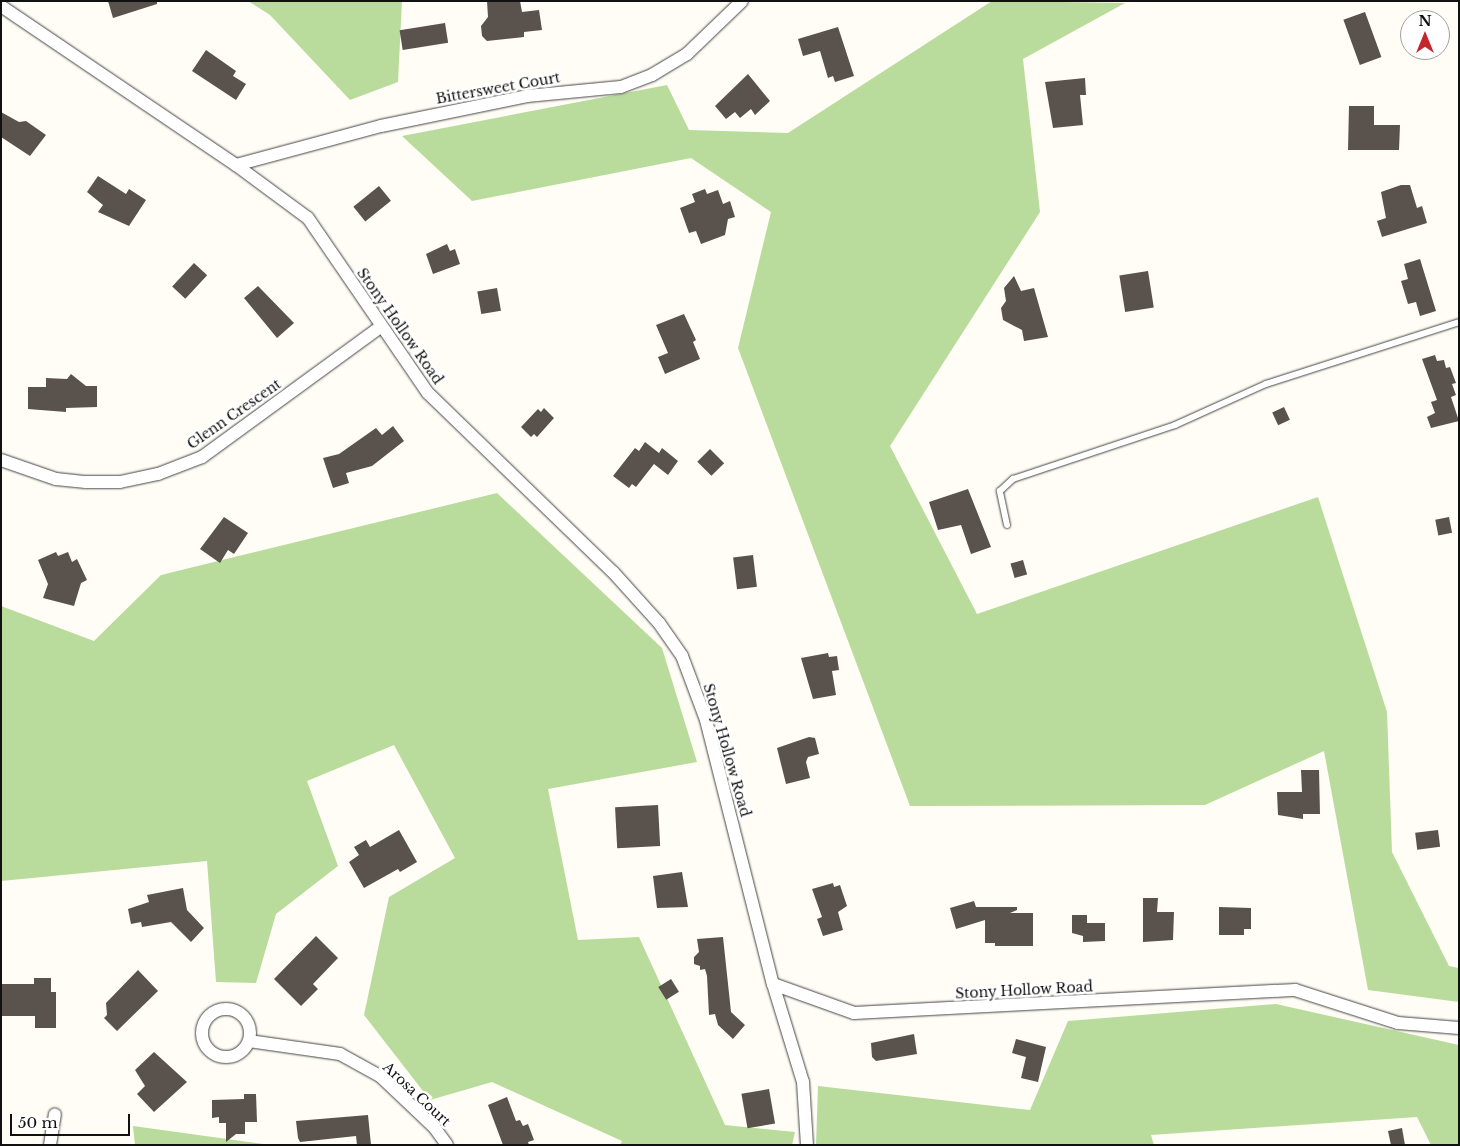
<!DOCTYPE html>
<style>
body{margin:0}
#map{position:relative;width:1460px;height:1146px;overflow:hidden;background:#fffdf5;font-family:"Libre Baskerville",serif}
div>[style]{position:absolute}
.forest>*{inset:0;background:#b9dc9c}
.building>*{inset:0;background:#5a524d;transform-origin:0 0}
.roads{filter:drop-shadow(0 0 1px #444) drop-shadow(0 0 1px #444)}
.service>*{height:6px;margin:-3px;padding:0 3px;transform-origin:3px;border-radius:3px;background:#fff}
.minor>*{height:12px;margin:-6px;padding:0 6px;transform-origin:6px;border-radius:6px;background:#fff}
.minor>.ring{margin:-6px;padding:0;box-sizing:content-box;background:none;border:12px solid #fff;border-radius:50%}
span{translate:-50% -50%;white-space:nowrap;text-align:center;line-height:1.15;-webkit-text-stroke:5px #fff;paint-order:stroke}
.street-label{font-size:14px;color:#111}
.frame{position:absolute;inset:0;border:2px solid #111;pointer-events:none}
.north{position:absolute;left:1400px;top:10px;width:50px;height:50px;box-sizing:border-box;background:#fff;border:1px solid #a0a0a0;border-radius:50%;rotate:0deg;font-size:14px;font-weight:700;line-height:20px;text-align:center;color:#111}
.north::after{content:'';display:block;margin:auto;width:18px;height:22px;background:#c4262e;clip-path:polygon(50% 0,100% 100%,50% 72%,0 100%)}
.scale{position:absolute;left:10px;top:1114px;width:120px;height:22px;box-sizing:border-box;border:2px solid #111;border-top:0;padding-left:6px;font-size:15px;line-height:18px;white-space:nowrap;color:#111;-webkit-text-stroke:4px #fff;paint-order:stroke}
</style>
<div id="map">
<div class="forest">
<i style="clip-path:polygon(248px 1px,402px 1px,398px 82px,350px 100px,270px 15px)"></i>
<i style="clip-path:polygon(992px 1px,1125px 3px,1023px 59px,1040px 212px,890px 446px,977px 614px,1318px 497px,1387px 712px,1392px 852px,1449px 966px,1459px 968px,1459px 1002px,1368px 990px,1324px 751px,1205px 805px,910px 806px,738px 348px,771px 212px,691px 158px,472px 201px,402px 136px,667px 85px,689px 130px,788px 133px)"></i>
<i style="clip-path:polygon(497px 493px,662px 648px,697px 762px,548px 789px,578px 940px,639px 937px,725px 1125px,795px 1132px,792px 1145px,620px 1145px,622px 1141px,492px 1082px,430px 1100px,364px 1015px,389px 897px,455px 858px,394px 745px,307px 781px,338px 866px,276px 914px,256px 983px,216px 982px,207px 861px,1px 881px,1px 606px,94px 641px,161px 575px)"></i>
<i style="clip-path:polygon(1276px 1004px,1459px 1045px,1459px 1145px,1431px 1145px,1417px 1117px,1151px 1135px,1154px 1145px,816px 1145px,818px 1086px,1030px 1110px,1068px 1021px)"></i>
<i style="clip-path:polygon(133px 1126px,270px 1145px,135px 1145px)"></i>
</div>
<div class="building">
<i style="clip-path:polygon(108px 1px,157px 1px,157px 4px,113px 18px)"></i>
<i style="clip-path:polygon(487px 1px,520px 1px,522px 12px,539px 10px,542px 30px,524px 32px,524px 37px,487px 41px,482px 36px,481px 26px,488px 17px)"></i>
<i style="left:1365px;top:12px;width:48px;height:23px;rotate:70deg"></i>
<i style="left:445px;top:23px;width:20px;height:46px;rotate:81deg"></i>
<i style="clip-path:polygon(838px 27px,854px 76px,835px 82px,833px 76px,828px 78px,820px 51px,803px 56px,798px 39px)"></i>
<i style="clip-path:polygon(206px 50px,236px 71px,233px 76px,246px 84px,236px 100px,192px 71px)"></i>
<i style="clip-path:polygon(748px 74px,770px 101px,755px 115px,751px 109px,740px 118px,735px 112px,726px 119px,715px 106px)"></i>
<i style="clip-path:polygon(1085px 78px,1086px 95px,1080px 95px,1083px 125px,1053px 128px,1045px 82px)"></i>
<i style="clip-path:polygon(1349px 106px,1374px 106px,1374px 125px,1400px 125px,1399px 150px,1348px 150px)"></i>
<i style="clip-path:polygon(1px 112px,19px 122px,26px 121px,46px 135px,30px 156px,1px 137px)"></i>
<i style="clip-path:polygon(98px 176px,126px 194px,129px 189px,146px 200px,129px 226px,98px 212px,103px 205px,87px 192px)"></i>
<i style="clip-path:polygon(1401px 185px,1410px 185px,1417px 208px,1422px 206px,1427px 223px,1382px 237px,1377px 221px,1386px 218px,1381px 192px)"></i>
<i style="left:379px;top:186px;width:19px;height:33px;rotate:51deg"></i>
<i style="clip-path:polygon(705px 189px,707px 194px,718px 190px,723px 204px,730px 201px,735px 217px,728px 219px,725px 235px,701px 244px,696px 231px,689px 233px,680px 208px,695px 202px,692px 194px)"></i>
<i style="clip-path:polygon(447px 244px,450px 251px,455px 249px,460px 264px,433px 274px,426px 254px)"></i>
<i style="clip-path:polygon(1420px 259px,1436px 311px,1420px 316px,1416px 302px,1408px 304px,1401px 281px,1408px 279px,1404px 264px)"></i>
<i style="left:194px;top:263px;width:18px;height:32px;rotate:43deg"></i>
<i style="left:1148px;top:271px;width:37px;height:29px;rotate:81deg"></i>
<i style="clip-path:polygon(1014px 276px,1021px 291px,1034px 288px,1048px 337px,1024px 341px,1022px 330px,1003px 320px,1001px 308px,1006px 301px,1004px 288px)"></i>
<i style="clip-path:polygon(258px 286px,294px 323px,277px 338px,244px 298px)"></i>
<i style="left:497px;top:288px;width:23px;height:20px;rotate:80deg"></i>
<i style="clip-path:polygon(684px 314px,696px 340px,693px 342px,700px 359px,665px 374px,658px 357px,668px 353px,656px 325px)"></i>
<i style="clip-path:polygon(1435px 355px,1437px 361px,1444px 360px,1446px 368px,1450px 367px,1456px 383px,1452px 384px,1456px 395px,1451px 397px,1459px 421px,1431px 428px,1427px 417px,1435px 413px,1431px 402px,1437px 400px,1422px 359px)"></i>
<i style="clip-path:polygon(71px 374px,86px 386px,97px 386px,97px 407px,66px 408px,66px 412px,28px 409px,28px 387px,46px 387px,46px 378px,67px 379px)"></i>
<i style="left:1284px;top:407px;width:14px;height:13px;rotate:65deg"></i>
<i style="clip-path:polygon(544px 408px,554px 418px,537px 437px,534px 434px,531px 437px,521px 427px,538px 409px,541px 412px)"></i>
<i style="clip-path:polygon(393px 426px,404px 441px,372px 466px,346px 473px,349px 483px,333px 488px,323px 458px,339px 454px,376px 428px,382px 435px)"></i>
<i style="clip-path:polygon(645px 442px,659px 453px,662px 448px,678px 461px,668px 475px,654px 464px,636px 487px,632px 484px,629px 488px,613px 476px,635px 448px,639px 451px)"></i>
<i style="left:710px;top:449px;width:20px;height:18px;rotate:45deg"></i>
<i style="clip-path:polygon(968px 489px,991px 547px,971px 554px,961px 525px,938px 530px,929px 502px)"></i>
<i style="clip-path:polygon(224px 517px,248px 533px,234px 554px,228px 550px,220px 563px,200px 549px)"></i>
<i style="left:1449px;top:517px;width:16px;height:14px;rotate:79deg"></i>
<i style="clip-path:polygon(56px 552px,58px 556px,68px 552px,72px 562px,77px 559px,87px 580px,81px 583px,74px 606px,43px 598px,48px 584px,38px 560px)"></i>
<i style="left:753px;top:555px;width:32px;height:20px;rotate:83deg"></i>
<i style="left:1023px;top:560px;width:15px;height:13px;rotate:74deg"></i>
<i style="clip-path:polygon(828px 653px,829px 657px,837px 656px,839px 670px,832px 671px,836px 695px,813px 699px,801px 658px)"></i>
<i style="clip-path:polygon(809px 737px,815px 738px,819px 754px,808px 757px,806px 762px,810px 778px,786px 784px,777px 748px)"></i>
<i style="clip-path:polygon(1301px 770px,1319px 770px,1320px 814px,1303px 814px,1303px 819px,1278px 815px,1277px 792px,1302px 792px)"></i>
<i style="left:658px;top:805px;width:41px;height:43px;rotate:87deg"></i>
<i style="clip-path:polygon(399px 830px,417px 862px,400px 872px,398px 869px,364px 888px,349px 862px,359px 855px,354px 847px,366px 840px,370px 847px)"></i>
<i style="left:1438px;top:830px;width:17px;height:23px;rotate:83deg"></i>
<i style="clip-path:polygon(682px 872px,688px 907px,657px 908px,653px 876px)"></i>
<i style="clip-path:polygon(833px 883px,834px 887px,840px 885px,847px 906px,838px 912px,843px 930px,823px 936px,817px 919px,822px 917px,812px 889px)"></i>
<i style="clip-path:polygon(183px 888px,187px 910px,204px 928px,191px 942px,171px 922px,142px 927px,141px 922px,131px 924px,128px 909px,149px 902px,147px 895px)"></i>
<i style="clip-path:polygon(1143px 898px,1158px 898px,1157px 912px,1174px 912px,1173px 940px,1143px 942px)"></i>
<i style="clip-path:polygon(974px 901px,976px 907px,1017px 907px,1017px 910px,1010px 913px,1033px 913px,1033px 946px,995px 946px,995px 943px,985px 943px,985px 920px,956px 929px,950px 908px)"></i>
<i style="clip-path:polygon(1219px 907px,1251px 908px,1251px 929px,1244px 929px,1244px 935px,1219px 935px)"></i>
<i style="clip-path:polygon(1072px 915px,1087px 915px,1087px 923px,1105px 923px,1105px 941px,1083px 942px,1083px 936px,1072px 933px)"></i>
<i style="clip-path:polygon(316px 936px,338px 958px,313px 984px,318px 989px,301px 1006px,274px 979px)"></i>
<i style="clip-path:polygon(723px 937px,731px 1012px,745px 1025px,733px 1039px,718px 1025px,715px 1014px,709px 1015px,707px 976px,705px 969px,700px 970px,700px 966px,694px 964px,694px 957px,699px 952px,697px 939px)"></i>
<i style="clip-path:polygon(138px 970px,158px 991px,117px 1031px,104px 1018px,107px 1015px,106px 1003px)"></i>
<i style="clip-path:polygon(34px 978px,51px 978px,51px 992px,56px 992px,56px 1028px,35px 1028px,35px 1016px,2px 1016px,2px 984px,34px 984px)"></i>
<i style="left:671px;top:979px;width:15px;height:15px;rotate:58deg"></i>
<i style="clip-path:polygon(914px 1034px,917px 1054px,876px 1061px,872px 1057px,871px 1043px)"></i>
<i style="clip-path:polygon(1016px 1039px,1046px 1047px,1038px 1082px,1021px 1078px,1026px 1057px,1012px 1053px)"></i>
<i style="clip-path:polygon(154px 1052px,187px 1082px,154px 1112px,137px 1094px,145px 1086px,135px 1070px)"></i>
<i style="left:769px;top:1089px;width:35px;height:28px;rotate:80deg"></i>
<i style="clip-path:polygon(244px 1094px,256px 1094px,257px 1122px,245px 1122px,245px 1134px,236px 1134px,226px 1142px,226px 1123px,219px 1123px,219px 1117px,212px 1118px,212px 1100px,244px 1099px)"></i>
<i style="clip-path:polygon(507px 1097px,516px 1121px,520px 1120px,523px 1126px,528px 1124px,534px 1140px,528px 1142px,529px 1145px,503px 1145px,488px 1105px)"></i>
<i style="clip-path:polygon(368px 1115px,371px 1145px,357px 1145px,356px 1136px,300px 1142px,298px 1138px,296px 1121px)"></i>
<i style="clip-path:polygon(1402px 1128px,1405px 1145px,1391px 1145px,1388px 1131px)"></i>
</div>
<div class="roads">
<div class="service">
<i style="left:1007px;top:525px;width:35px;rotate:-102deg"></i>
<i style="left:1000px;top:491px;width:18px;rotate:-43deg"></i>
<i style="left:1013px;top:479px;width:171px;rotate:-18.4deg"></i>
<i style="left:1175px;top:425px;width:100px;rotate:-24.3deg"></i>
<i style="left:1266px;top:384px;width:203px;rotate:-17.8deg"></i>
</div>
<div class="minor">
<i style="left:1px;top:6px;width:284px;rotate:34.1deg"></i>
<i style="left:236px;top:165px;width:89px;rotate:36.4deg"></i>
<i style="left:308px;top:218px;width:212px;rotate:55.6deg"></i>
<i style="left:428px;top:393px;width:257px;rotate:44.1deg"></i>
<i style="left:613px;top:572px;width:69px;rotate:48deg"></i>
<i style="left:659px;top:623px;width:40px;rotate:55.1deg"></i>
<i style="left:682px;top:656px;width:68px;rotate:69.4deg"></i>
<i style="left:706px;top:720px;width:272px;rotate:75.8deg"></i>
<i style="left:773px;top:984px;width:86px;rotate:19.7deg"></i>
<i style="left:854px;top:1013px;width:442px;rotate:-3deg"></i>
<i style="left:1295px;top:990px;width:108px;rotate:17.8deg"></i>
<i style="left:1398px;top:1023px;width:61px;rotate:4.7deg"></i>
<i style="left:236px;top:165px;width:150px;rotate:-15.1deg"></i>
<i style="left:381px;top:126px;width:149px;rotate:-11.6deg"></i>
<i style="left:527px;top:96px;width:94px;rotate:-5.5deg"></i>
<i style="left:621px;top:87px;width:33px;rotate:-21deg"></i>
<i style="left:652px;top:75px;width:41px;rotate:-31deg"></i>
<i style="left:687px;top:54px;width:76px;rotate:-43.9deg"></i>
<i style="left:1px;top:460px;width:58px;rotate:19.1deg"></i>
<i style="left:56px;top:479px;width:30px;rotate:6deg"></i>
<i style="left:86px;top:482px;width:34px"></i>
<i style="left:120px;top:482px;width:39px;rotate:-12deg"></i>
<i style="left:158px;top:474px;width:47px;rotate:-21.1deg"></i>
<i style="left:202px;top:457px;width:220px;rotate:-36.1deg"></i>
<i style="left:773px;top:984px;width:102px;rotate:73deg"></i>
<i style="left:803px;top:1082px;width:63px;rotate:86.4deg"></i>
<i class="ring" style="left:202px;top:1009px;width:36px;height:36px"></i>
<i style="left:249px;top:1041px;width:92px;rotate:8.1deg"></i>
<i style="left:340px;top:1054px;width:46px;rotate:28.8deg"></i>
<i style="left:380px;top:1076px;width:74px;rotate:43.4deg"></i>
<i style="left:434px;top:1127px;width:22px;rotate:54deg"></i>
<i style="left:50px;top:1145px;width:31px;rotate:-81deg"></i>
</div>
</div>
<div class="street-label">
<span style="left:498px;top:88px;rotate:-10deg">Bittersweet Court</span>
<span style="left:400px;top:326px;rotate:55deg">Stony Hollow Road</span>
<span style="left:234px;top:414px;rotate:-35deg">Glenn Crescent</span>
<span style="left:727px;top:750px;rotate:74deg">Stony Hollow Road</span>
<span style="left:1024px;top:990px;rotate:-3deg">Stony Hollow Road</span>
<span style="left:417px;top:1094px;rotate:43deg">Arosa Court</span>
</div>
<div class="frame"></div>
<div class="north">N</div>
<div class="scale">50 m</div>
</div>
